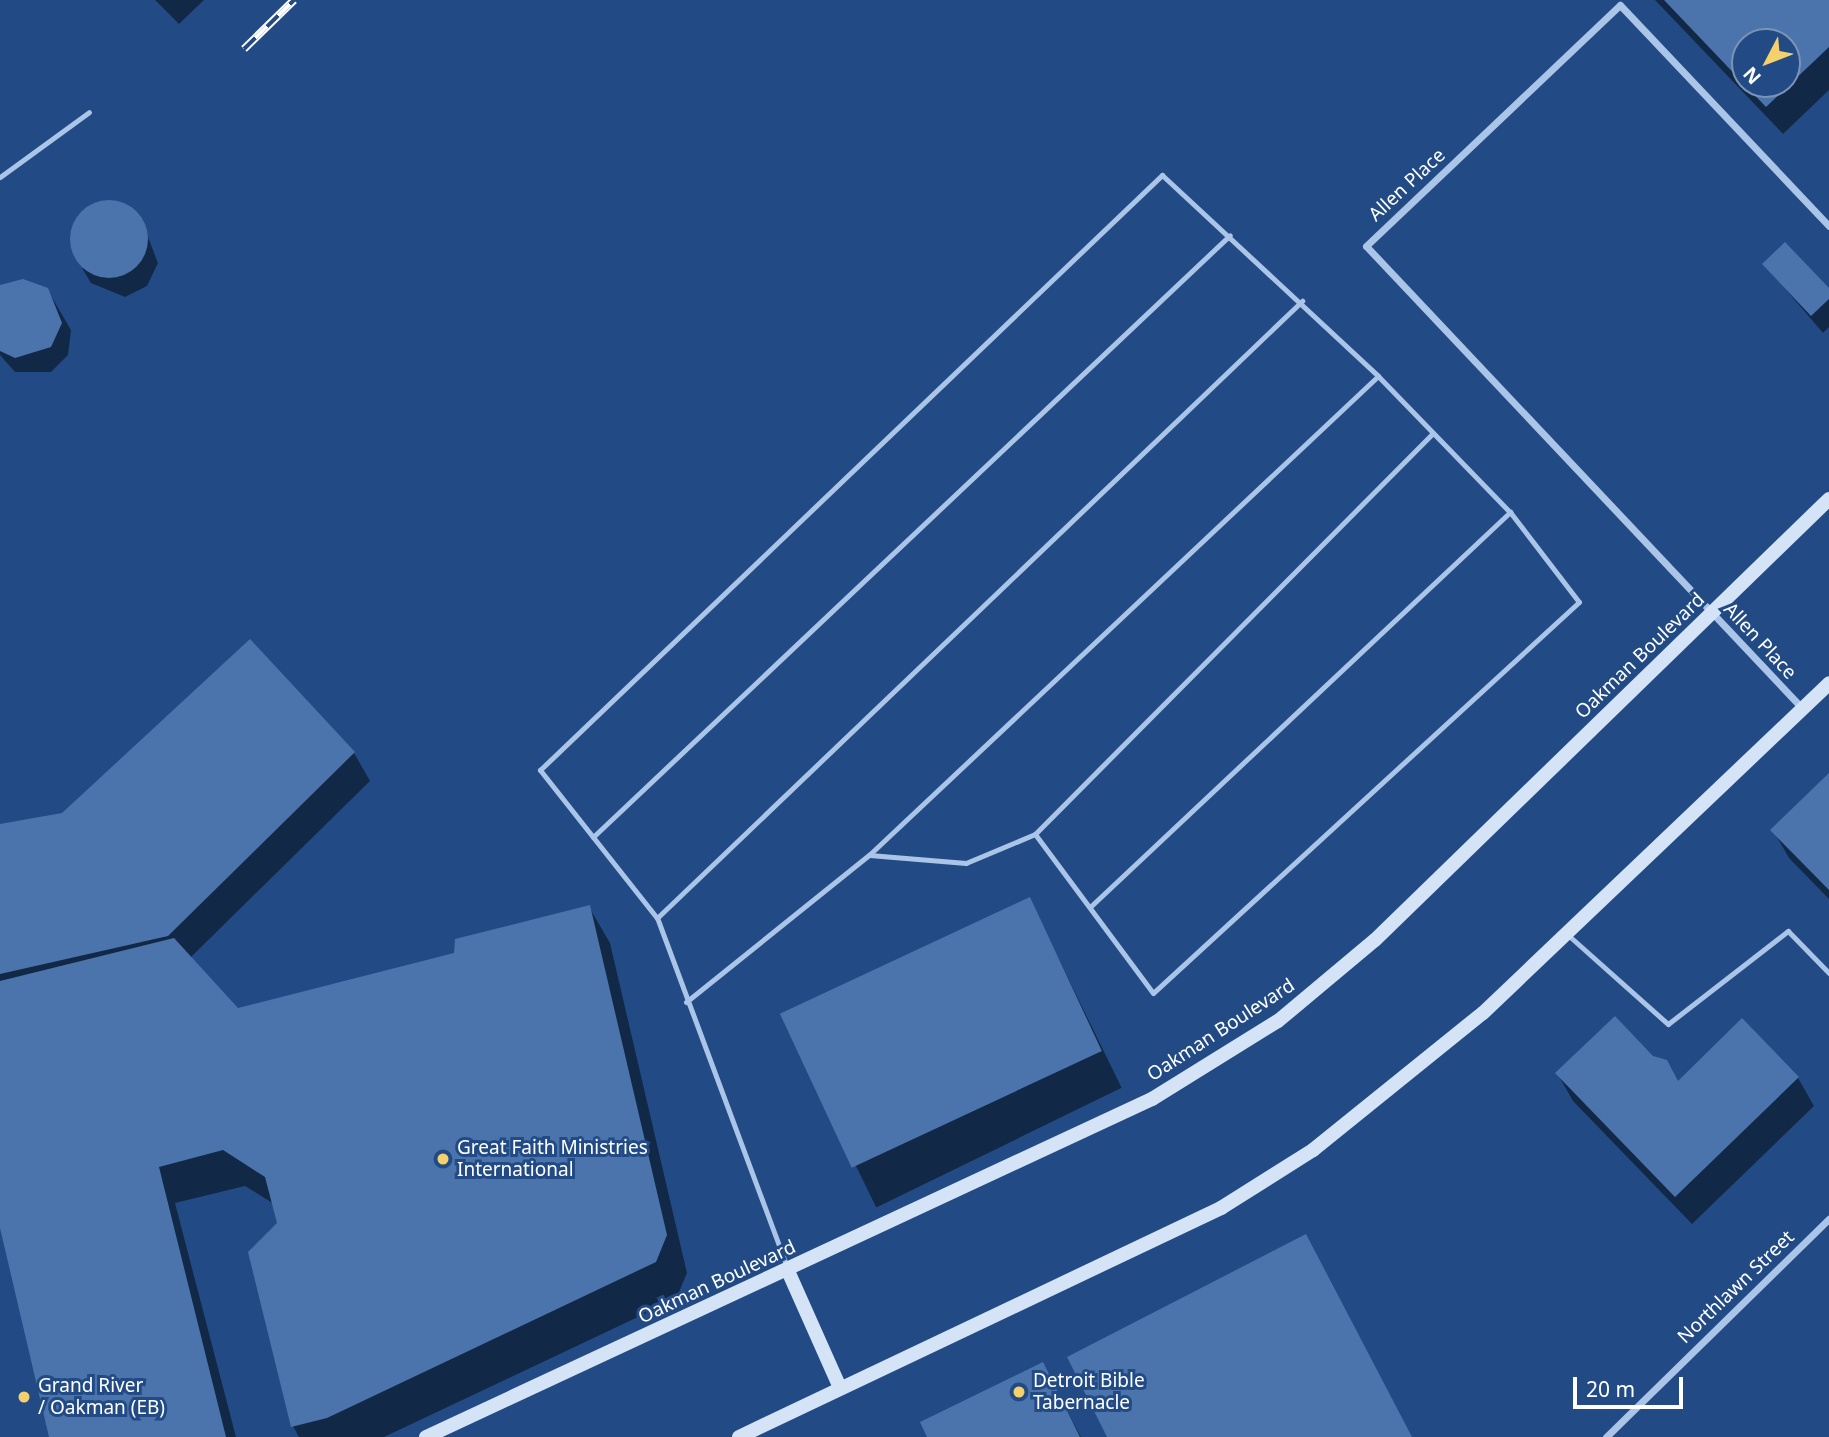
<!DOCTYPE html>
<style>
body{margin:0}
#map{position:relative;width:1829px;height:1437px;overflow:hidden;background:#224b85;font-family:"Noto Sans",sans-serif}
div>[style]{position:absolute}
.shadow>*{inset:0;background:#0007;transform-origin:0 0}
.building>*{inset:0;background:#4b74ad;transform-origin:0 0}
.round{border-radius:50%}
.lane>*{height:5px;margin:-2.5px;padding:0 2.5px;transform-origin:2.5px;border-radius:2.5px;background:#abc5e9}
.street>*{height:7px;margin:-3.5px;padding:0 3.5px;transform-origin:3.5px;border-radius:3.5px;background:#abc5e9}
.secondary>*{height:14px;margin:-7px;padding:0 7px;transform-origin:7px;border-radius:7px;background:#d5e3f7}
.rail>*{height:8px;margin-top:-4px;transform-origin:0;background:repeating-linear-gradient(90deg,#224b85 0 16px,#fff 0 32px);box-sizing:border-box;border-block:2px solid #fff}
.dots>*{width:19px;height:19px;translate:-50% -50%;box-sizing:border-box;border:4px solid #224b85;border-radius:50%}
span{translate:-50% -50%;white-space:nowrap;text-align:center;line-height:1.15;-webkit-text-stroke:6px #224b85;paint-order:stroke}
.street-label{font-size:19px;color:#fff}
.poi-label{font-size:19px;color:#fff}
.left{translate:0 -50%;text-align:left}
.north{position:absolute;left:1731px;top:28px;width:70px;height:70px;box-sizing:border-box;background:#224b85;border:2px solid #7a93b6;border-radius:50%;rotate:228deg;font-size:19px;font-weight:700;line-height:28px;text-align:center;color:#fff}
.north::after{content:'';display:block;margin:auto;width:24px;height:32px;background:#f5d16d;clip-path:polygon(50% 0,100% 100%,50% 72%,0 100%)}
.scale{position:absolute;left:1573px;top:1377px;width:110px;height:32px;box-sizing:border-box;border:4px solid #fff;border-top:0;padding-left:9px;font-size:21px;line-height:24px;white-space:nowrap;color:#fff;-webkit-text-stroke:5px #224b85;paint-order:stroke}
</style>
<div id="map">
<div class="shadow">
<i style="clip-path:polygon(155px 0,204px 0,179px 24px)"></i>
<i style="clip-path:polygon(evenodd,1655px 0,1829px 0,1829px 90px,1783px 134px,1655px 0,1745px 42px,1787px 42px,1787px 84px,1745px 84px,1745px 42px)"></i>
<i style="clip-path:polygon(109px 202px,141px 219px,158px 263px,147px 286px,125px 297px,91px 283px,82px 268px,123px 280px,81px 266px,71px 241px,87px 209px)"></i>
<i style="clip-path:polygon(1764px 264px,1829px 291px,1829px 327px,1823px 333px)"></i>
<i style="clip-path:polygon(11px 282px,47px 289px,71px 330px,68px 355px,51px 372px,15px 372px,0 355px,0 290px)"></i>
<i style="clip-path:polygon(354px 753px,370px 781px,190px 958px,237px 1010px,456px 954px,589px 907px,610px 943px,687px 1273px,676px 1299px,384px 1437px,299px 1437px,293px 1426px,279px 1223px,274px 1204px,245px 1186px,175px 1203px,236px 1437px,51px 1437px,0 1222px,0 826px)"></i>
<i style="clip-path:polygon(1829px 775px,1829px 899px,1789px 858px,1773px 830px)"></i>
<i style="left:1030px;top:900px;width:209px;height:273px;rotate:64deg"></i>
<i style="clip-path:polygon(1557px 1073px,1678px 1083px,1798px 1078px,1814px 1106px,1692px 1224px,1573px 1101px)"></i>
<i style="clip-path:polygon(1042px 1364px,1081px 1437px,929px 1437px)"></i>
</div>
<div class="building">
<i style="clip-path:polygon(evenodd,1664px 0,1829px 0,1829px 47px,1766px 107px,1664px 0,1745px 42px,1787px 42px,1787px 84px,1745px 84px,1745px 42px)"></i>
<i class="round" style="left:70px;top:200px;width:78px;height:78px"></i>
<i style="clip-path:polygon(1785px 242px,1829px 288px,1829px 299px,1811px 316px,1762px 264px)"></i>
<i style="clip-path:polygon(23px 279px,48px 288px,62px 323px,51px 347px,15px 358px,0 351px,0 285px)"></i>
<i style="clip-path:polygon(250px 639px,355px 752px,168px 936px,0 974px,0 824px,62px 813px)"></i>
<i style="clip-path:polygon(1829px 773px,1829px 890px,1770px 830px)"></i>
<i style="left:1030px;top:897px;width:170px;height:276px;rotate:65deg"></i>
<i style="clip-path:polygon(590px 905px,667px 1235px,656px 1262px,327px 1418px,291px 1427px,248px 1252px,277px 1223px,265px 1177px,223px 1150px,159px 1167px,226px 1437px,49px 1437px,0 1228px,0 981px,174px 938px,238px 1008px,454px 953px,455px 939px)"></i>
<i style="clip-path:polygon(1615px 1016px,1653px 1056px,1667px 1060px,1678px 1081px,1742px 1018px,1799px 1077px,1675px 1197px,1555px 1073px)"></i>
<i style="clip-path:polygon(1306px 1234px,1412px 1437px,1107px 1437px,1067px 1357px)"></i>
<i style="clip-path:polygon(1043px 1362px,1080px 1437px,927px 1437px,920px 1422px)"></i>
</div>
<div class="lane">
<i style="left:0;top:177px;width:110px;rotate:-36.1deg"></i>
<i style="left:1035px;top:834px;width:565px;rotate:-45.22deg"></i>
<i style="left:593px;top:837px;width:876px;rotate:-43.38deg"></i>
<i style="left:1090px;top:907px;width:577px;rotate:-43.24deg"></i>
<i style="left:657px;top:918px;width:893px;rotate:-43.73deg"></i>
<i style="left:1568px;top:935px;width:134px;rotate:41.7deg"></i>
<i style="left:1668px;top:1024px;width:152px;rotate:-37.8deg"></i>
<i style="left:1788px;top:931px;width:59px;rotate:45.7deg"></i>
<i style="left:686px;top:1002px;width:235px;rotate:-38.8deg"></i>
<i style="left:869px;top:855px;width:699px;rotate:-43.26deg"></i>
<i style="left:787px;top:1267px;width:372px;rotate:-110.4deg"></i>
<i style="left:657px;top:918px;width:189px;rotate:-128.3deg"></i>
<i style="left:540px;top:770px;width:861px;rotate:-43.73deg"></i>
<i style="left:1162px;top:175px;width:295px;rotate:42.9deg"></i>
<i style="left:1378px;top:376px;width:190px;rotate:45.9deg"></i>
<i style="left:1510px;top:512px;width:113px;rotate:52.5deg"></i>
<i style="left:1579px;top:602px;width:578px;rotate:137.45deg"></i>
<i style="left:1153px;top:993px;width:198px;rotate:-126.6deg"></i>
<i style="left:1035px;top:834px;width:75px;rotate:157.2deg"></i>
<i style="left:966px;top:863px;width:97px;rotate:-175.3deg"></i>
</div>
<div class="street">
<i style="left:1802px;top:708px;width:635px;rotate:-133.34deg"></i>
<i style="left:1366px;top:246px;width:350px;rotate:-43.5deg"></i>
<i style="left:1620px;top:5px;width:304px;rotate:46.6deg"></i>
<i style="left:1606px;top:1437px;width:312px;rotate:-44.4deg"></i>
</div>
<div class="secondary">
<i style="left:788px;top:1271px;width:128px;rotate:66deg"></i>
<i style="left:426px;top:1437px;width:801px;rotate:-24.97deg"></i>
<i style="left:1152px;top:1099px;width:148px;rotate:-31.8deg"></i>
<i style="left:1278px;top:1021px;width:126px;rotate:-39.9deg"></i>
<i style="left:1375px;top:940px;width:633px;rotate:-44.17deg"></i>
<i style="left:739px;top:1437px;width:534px;rotate:-25.41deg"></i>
<i style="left:1221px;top:1208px;width:109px;rotate:-32.2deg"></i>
<i style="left:1313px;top:1150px;width:218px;rotate:-38.9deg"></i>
<i style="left:1483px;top:1013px;width:478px;rotate:-43.6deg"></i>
</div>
<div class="rail">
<i style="left:244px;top:49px;width:70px;rotate:-44.4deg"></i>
</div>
<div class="dots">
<i style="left:443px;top:1159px;background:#f5d16d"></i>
<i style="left:1019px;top:1392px;background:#f5d16d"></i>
<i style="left:24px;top:1397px;background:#f5d16d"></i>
</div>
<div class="street-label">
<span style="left:1407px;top:185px;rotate:-43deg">Allen Place</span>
<span style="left:1760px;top:641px;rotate:47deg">Allen Place</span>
<span style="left:1640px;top:656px;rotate:-44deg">Oakman Boulevard</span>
<span style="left:1221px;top:1030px;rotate:-33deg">Oakman Boulevard</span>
<span style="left:717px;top:1282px;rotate:-25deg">Oakman Boulevard</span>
<span style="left:1736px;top:1287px;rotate:-44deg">Northlawn Street</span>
</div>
<div class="poi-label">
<span class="left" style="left:457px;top:1159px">Great Faith Ministries<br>International</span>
<span class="left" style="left:1033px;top:1392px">Detroit Bible<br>Tabernacle</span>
<span class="left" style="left:38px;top:1397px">Grand River<br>/ Oakman (EB)</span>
</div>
<div class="north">N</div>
<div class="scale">20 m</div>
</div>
